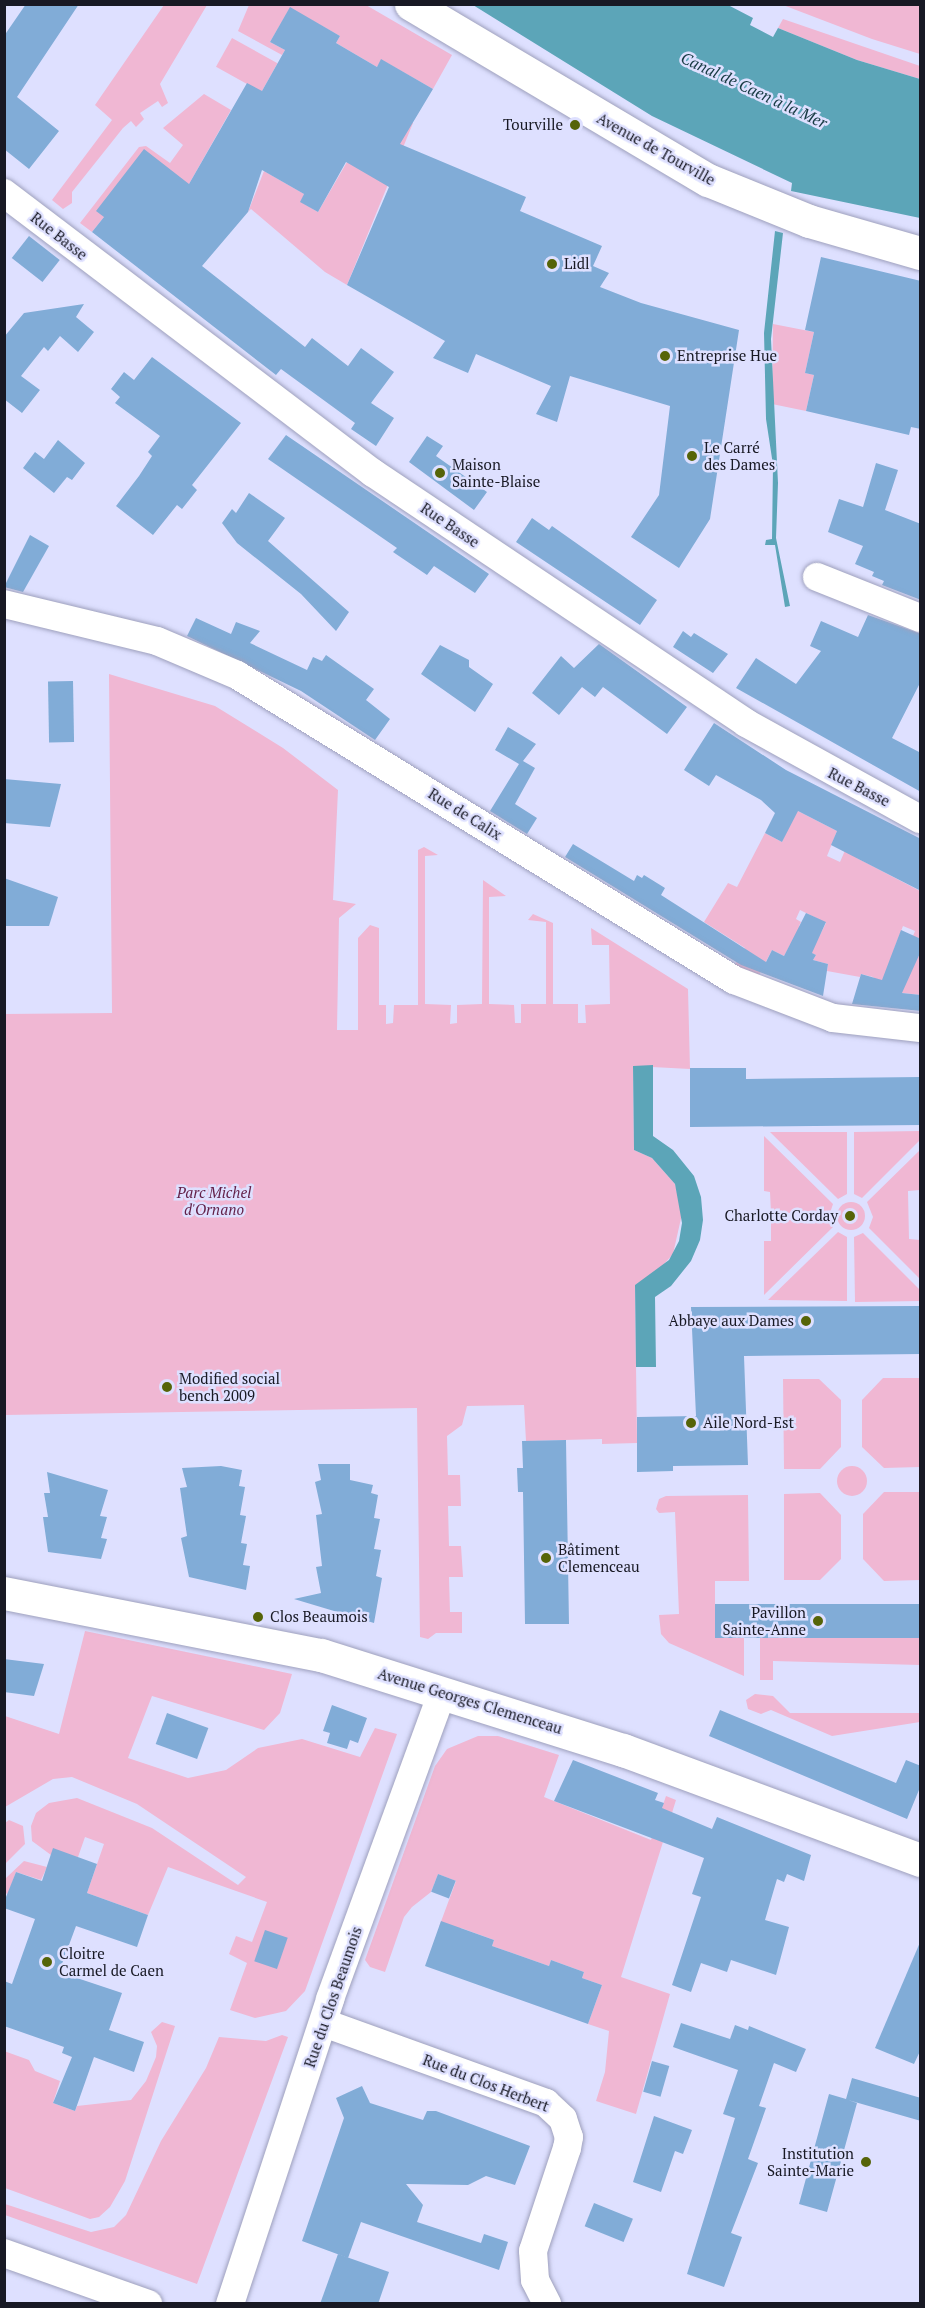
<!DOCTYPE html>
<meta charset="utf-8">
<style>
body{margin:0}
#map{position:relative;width:925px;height:2308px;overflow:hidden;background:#dee0ff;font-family:"PT Serif",serif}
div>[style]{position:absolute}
.green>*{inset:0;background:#f0b7d3;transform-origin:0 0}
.round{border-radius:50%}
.water>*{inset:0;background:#5ca5b8}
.building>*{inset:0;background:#81acd7;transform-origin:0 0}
.roads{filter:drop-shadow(0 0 2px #9ea0bd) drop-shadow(0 0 2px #9ea0bd)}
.street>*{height:28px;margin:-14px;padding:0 14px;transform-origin:14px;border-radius:14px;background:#fff}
.secondary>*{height:33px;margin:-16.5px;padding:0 16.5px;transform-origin:16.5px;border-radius:16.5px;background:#fff}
.dots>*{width:16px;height:16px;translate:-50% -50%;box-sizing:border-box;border:3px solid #dee0ff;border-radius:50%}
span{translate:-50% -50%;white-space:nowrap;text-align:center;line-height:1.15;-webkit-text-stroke:5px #dee0ff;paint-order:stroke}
.poi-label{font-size:15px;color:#181924}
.right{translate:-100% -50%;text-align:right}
.left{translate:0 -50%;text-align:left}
.street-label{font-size:15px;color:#181924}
.park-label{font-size:15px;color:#621f47;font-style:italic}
.water-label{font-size:16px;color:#173a43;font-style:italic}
.frame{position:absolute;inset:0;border:6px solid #181924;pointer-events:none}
</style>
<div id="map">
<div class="green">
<i style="clip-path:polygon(164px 5px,207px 5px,160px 84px,168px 103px,162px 107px,158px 101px,140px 113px,144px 119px,136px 127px,131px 121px,123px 128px,72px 192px,72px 203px,63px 209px,52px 200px,112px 120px,95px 105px)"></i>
<i style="clip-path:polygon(249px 5px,366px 5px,452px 55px,433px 89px,382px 60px,377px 67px,336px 43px,340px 36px,290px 8px,270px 42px,285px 50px,282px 55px,238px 31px)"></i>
<i style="clip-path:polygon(783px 5px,920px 5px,920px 54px,872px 39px)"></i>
<i style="clip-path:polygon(783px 19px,920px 66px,920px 79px,857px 60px,778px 28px)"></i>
<i style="left:232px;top:38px;width:52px;height:33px;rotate:29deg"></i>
<i style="clip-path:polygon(204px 94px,231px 110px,189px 184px,104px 217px,92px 232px,80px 223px,139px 147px,146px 146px,170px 163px,183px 145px,163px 128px)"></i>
<i style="clip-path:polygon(398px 115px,413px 123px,347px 285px,325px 272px,251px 209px,248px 212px,264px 171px,304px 194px,301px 202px,318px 212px,347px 162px)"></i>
<i style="clip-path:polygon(773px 324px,814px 332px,805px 373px,814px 375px,806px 411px,772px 404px)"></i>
<i style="clip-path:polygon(109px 674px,215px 706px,283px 748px,338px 790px,333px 900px,356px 904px,339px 918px,337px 1030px,358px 1030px,358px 938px,370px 925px,379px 928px,379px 1005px,386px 1005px,386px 1024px,393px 1023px,394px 1005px,418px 1005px,418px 850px,424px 847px,438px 855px,425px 856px,425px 1004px,451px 1005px,450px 1024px,457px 1023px,457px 1005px,482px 1004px,483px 880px,506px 896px,489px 897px,489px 1004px,514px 1005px,515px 1023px,521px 1023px,521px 1004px,546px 1004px,546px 922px,528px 920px,533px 914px,553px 923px,553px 1004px,578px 1004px,578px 1023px,586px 1023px,585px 1005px,610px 1004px,609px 945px,592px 945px,591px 928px,688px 989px,690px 1069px,633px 1066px,634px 1150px,652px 1158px,675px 1184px,682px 1214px,673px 1254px,657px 1272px,635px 1285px,637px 1443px,602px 1444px,602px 1439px,526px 1441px,524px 1405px,467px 1406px,462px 1425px,447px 1436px,448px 1475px,460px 1475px,461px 1506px,448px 1506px,449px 1546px,461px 1546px,463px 1577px,449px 1577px,450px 1612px,462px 1612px,462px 1633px,436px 1633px,428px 1639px,420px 1637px,417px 1408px,5px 1415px,4px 1014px,112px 1013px)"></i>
<i style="clip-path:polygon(evenodd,796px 810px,837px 831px,827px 856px,840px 862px,853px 832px,857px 858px,920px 891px,920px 939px,913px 936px,915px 931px,903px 926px,894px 949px,920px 951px,920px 995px,887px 991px,873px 977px,861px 974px,860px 977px,827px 971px,828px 964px,813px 960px,816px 955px,790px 945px,784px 956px,772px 950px,758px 977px,734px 966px,745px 948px,704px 922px,728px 883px,737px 887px,765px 833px,782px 842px,796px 810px,800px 910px,826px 923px,820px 935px,799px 926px,801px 922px,796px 919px,800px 910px)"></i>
<i style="clip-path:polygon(920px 1131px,920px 1140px,862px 1198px,854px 1194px,854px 1132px)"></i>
<i style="clip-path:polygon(770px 1132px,847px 1132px,847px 1194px,838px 1199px)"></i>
<i style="clip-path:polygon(764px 1136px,833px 1204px,830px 1213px,771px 1213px,770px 1192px,764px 1191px)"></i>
<i style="clip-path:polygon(920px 1150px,920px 1190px,908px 1191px,909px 1239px,920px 1240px,920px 1279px,869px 1228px,873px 1217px,867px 1202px)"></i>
<i class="round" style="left:837px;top:1202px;width:28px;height:28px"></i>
<i style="clip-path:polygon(771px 1220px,830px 1220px,833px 1227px,764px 1295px,764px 1241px,771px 1241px)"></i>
<i style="clip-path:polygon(838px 1232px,847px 1237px,847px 1301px,768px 1300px)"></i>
<i style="clip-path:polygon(863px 1233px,920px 1290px,920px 1301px,855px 1302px,854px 1237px)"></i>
<i style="clip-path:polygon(883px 1378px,920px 1378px,920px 1467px,884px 1468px,862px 1447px,862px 1400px)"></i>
<i style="clip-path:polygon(783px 1379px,819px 1379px,841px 1400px,841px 1447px,820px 1469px,784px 1469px)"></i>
<i class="round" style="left:837px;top:1466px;width:30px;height:30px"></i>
<i style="clip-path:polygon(884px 1492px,920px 1492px,920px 1580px,884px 1581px,863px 1559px,863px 1514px)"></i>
<i style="clip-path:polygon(820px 1493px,841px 1515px,841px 1559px,820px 1580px,784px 1580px,784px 1494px)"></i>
<i style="clip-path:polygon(748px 1495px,749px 1581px,715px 1581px,715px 1637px,744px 1638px,744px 1676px,669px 1643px,661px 1634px,659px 1615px,679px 1614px,675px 1512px,659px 1513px,656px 1509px,659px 1499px,666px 1496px)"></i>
<i style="clip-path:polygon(85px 1631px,292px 1674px,280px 1713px,264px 1730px,152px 1696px,128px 1758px,188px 1778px,226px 1770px,258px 1748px,302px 1739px,360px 1757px,375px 1728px,397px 1734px,305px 1991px,286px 2011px,255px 2018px,230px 2010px,247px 1963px,229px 1954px,236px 1936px,252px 1942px,267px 1902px,168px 1867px,148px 1915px,87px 1893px,104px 1844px,85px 1837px,78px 1857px,51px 1855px,32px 1841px,31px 1826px,36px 1813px,49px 1803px,77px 1798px,152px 1828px,238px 1885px,246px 1877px,137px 1804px,72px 1777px,53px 1779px,5px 1807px,5px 1716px,59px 1734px)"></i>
<i style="clip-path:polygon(760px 1638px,920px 1638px,920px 1665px,773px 1661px,773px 1680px,760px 1680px)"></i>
<i style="clip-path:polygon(755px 1694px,773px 1696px,790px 1713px,920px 1713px,920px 1722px,832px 1736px,771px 1710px,761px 1714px,748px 1709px,746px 1700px)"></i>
<i style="clip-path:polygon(478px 1736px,498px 1736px,559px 1755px,544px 1797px,651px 1840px,666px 1796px,676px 1800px,621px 1977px,670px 1994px,636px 2114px,596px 2101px,605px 2072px,609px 2031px,588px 2024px,602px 1985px,582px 1978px,584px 1972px,551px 1960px,549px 1966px,492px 1946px,494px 1940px,461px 1928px,459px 1934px,439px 1927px,456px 1881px,438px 1874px,431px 1892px,412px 1907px,404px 1917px,385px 1972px,370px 1967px,365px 1960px,435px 1766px,447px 1749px)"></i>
<i style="clip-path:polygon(9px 1820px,23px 1826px,25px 1844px,5px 1864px,5px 1823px)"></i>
<i style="clip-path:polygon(24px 1861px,47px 1867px,41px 1880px,16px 1872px,8px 1894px,5px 1893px,6px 1878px)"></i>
<i style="clip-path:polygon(162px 2022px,175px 2026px,125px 2181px,110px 2207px,99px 2217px,90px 2219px,5px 2188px,4px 2051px,29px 2060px,35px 2071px,60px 2081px,53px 2103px,75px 2111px,77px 2106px,131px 2100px,146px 2081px,156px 2057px,157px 2046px,151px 2032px)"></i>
<i style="clip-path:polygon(282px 2035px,288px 2037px,197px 2284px,5px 2215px,5px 2204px,91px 2232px,114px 2227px,126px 2215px,161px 2141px,206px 2068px,219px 2037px,266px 2041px)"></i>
</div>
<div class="water">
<i style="clip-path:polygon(473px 5px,728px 5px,753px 18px,750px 25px,773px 37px,778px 28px,857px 60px,920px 79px,920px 218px,791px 191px,792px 183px,652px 116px)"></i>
<i style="clip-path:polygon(775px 231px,783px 233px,771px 339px,778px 483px,776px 538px,790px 606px,785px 607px,775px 545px,765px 545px,766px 540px,772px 539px,773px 465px,766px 419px,764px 333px)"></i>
<i style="clip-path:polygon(653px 1065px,653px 1136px,673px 1150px,694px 1176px,701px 1197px,703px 1220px,700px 1240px,691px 1261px,671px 1286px,655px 1297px,656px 1367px,636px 1367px,635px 1285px,669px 1260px,679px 1241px,682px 1223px,675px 1184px,652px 1158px,634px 1150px,633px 1066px)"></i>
</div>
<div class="building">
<i style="clip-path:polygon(26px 4px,79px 4px,17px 97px,59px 131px,29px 169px,4px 149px,4px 36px)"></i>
<i style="clip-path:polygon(290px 7px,340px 36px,336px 43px,377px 67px,381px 59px,433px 89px,400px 144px,526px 197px,520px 211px,602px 246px,593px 266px,609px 273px,600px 287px,641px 303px,739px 330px,710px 519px,679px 568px,631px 537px,659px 495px,670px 406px,570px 376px,557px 422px,536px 414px,551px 386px,476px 354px,468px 373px,433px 358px,445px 341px,347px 285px,389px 187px,346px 162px,318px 212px,300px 202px,304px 194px,262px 170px,248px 212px,202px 266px,305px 347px,312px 338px,348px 366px,361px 348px,394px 372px,371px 403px,394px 418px,376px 446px,351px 429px,355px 423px,281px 369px,276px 375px,92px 232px,104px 217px,96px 211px,144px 149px,189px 184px,247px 83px,262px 91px,285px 50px,270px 42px)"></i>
<i style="left:29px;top:236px;width:39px;height:28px;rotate:38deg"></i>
<i style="clip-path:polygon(821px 257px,921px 281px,921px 429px,911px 427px,909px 435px,806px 411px,814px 375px,805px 373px,814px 332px,805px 330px)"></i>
<i style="clip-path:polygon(84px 304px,76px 317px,94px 332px,78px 352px,60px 336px,48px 351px,44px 347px,21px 376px,40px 390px,22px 413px,4px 399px,4px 337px,24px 313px)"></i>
<i style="clip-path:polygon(152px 357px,241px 423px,192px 485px,197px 490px,182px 509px,177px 505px,153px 535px,116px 506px,139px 476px,152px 456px,148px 452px,160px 436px,115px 403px,120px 397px,111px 389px,124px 372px,134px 380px)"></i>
<i style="clip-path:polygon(286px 435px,489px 574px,475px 593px,434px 566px,427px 575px,393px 552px,397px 548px,268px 459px)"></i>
<i style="clip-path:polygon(427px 436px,443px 446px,436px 456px,487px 492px,474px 510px,409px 462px)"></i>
<i style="clip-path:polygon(58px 440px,85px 463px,72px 480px,67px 477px,54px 493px,23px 468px,35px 452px,44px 459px)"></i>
<i style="clip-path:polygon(876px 463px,898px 470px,885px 510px,921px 524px,921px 600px,882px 585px,884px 581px,872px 576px,874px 572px,855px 564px,863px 546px,828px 532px,839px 499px,863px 507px)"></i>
<i style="clip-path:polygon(249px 493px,285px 518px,268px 541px,349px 612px,336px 631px,301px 594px,237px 543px,222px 523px,232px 509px,236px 513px)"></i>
<i style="clip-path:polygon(532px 518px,549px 530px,552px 526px,657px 600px,640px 625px,516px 542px)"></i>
<i style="clip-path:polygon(30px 535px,49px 546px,23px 592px,4px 587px)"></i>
<i style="clip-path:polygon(868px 615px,921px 634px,921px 681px,892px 738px,921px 753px,921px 792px,736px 688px,756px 658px,796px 684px,821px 651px,810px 646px,821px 621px,858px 637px)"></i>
<i style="clip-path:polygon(196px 618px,231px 634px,236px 622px,260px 631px,250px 643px,307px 670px,313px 657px,322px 661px,326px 655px,374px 689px,366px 700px,390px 719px,375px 740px,301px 691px,187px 636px)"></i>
<i style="clip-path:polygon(683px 631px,691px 637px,694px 633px,728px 654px,713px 673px,673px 647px)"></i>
<i style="clip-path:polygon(599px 644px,687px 707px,667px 734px,603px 687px,595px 697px,582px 687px,559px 715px,532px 693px,561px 656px,574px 668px)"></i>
<i style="clip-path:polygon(440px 645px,469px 660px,469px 667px,493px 684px,475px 712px,421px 674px)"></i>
<i style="left:73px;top:681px;width:61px;height:25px;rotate:89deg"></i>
<i style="clip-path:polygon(714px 723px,786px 770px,921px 839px,921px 891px,831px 845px,837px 831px,798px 811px,782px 842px,765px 833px,775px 813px,761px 800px,716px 775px,709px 786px,684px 770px)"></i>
<i style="clip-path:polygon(508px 727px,536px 744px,523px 761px,535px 768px,515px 804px,537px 818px,527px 834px,490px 811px,519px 764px,495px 750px)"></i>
<i style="clip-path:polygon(4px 779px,61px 784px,50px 827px,4px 823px)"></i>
<i style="clip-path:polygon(573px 844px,634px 881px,637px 875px,642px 878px,644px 875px,665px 888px,661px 895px,766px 962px,772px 950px,784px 956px,806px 913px,826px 922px,812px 953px,816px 955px,813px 960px,828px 964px,823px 996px,741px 965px,565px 857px)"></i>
<i style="clip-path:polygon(4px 878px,58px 897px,49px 926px,4px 926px)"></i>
<i style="clip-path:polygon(901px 930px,921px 939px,921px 951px,902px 993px,921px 995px,921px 1011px,852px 1004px,861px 974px,882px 980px)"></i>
<i style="clip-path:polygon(690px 1068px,746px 1068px,746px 1079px,921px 1077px,921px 1125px,690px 1127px)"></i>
<i style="clip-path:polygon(921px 1306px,921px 1354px,744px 1356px,748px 1465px,673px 1466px,673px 1471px,637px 1472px,637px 1417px,696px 1416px,691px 1307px)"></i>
<i style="clip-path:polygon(566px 1440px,569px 1624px,525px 1624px,523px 1492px,518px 1492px,517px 1468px,523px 1468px,522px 1441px)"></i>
<i style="clip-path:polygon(318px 1464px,350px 1464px,350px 1480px,373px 1485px,371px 1493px,378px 1495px,374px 1518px,380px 1519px,374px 1549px,381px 1550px,376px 1576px,382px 1578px,374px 1623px,294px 1599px,321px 1593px,316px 1567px,322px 1566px,316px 1515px,322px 1514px,315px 1482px,321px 1480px)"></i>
<i style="clip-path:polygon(221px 1466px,242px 1470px,239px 1486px,245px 1487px,240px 1515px,246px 1516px,241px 1543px,247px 1544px,243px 1565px,250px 1566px,246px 1590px,189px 1577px,181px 1538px,187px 1536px,180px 1488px,187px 1487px,182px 1468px)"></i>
<i style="clip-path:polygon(47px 1472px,108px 1490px,100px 1516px,107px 1517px,101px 1538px,107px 1539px,101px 1559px,48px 1552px,43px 1517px,48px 1517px,44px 1493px,50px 1493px)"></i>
<i style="left:715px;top:1604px;width:206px;height:34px"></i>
<i style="clip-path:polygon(4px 1659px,44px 1664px,34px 1696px,4px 1692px)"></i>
<i style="clip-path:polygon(332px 1705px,367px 1718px,358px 1743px,350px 1740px,347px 1749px,327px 1743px,330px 1733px,323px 1731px)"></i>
<i style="clip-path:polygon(720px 1710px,896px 1783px,906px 1760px,921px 1766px,921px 1785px,907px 1819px,709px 1736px)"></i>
<i style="left:167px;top:1713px;width:44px;height:33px;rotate:20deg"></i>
<i style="clip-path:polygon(573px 1760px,658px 1793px,655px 1800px,664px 1803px,662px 1808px,712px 1829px,717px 1817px,811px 1855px,804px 1881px,787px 1874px,784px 1882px,777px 1879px,765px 1920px,789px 1927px,776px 1975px,731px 1960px,727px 1972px,701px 1963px,691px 1992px,672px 1985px,701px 1897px,692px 1894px,704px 1858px,554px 1801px)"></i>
<i style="clip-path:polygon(53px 1848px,97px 1864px,87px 1893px,148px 1915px,137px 1947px,76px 1926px,59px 1972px,122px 1993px,109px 2030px,144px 2042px,134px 2072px,94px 2057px,75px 2111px,53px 2103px,72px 2057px,62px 2053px,64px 2047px,4px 2026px,4px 1981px,12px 1984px,35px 1919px,4px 1908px,4px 1902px,16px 1872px,42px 1881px)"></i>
<i style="left:438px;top:1874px;width:19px;height:19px;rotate:21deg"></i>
<i style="clip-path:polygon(441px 1921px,494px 1940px,492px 1946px,549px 1966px,551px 1960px,584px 1972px,582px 1978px,602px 1985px,588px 2024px,425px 1966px)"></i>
<i style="left:265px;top:1930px;width:24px;height:33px;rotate:19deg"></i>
<i style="clip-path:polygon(921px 1940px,921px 2049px,914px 2064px,875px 2048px)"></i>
<i style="clip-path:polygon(681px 2023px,730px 2039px,735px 2025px,748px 2030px,749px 2026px,806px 2049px,796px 2072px,774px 2063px,759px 2106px,766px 2108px,748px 2159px,758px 2163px,731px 2233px,742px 2237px,724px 2287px,687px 2274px,735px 2118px,723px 2114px,738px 2070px,673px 2047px)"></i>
<i style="left:652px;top:2061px;width:18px;height:32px;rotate:16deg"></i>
<i style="clip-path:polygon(852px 2078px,921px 2098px,921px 2121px,848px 2100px,857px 2103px,827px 2212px,799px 2204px,829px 2094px,846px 2099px)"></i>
<i style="clip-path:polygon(362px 2086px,370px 2103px,423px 2120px,427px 2111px,436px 2111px,530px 2146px,515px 2185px,486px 2176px,468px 2185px,406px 2184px,423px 2205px,417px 2222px,481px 2243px,484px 2234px,508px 2242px,499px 2270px,361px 2222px,348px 2258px,302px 2241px,344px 2118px,336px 2098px)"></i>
<i style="clip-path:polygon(654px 2116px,692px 2130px,683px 2154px,675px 2151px,661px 2192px,633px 2182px)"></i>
<i style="left:594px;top:2203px;width:42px;height:25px;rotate:22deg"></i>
<i style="clip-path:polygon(338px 2254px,389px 2272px,378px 2304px,320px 2304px)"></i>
</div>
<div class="roads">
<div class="street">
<i style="left:4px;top:193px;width:463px;rotate:37.2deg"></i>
<i style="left:373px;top:473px;width:449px;rotate:33.8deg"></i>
<i style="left:746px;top:723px;width:199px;rotate:28.9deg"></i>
<i style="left:817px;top:577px;width:111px;rotate:21.7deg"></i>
<i style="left:4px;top:604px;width:157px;rotate:13.6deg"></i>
<i style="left:157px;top:641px;width:87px;rotate:23deg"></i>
<i style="left:237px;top:675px;width:583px;rotate:31.54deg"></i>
<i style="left:734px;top:980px;width:106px;rotate:21deg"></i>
<i style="left:833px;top:1018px;width:88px;rotate:6.6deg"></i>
<i style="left:324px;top:2023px;width:236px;rotate:19.8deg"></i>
<i style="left:546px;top:2103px;width:23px;rotate:43deg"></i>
<i style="left:563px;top:2119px;width:19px;rotate:72deg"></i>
<i style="left:569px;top:2137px;width:11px;rotate:100deg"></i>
<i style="left:567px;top:2148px;width:108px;rotate:108.3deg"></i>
<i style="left:533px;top:2251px;width:29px;rotate:86deg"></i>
<i style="left:535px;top:2280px;width:27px;rotate:63deg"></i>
<i style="left:4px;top:2253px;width:153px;rotate:19.5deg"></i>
<i style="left:230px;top:2304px;width:321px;rotate:-71.8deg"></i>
<i style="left:330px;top:1999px;width:326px;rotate:-69.9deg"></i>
</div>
<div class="secondary">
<i style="left:411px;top:4px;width:345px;rotate:30.7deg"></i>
<i style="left:708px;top:180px;width:109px;rotate:22.1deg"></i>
<i style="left:809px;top:221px;width:116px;rotate:16.1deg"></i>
<i style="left:4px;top:1593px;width:323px;rotate:11.1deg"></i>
<i style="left:321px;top:1655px;width:317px;rotate:17.5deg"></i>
<i style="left:623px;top:1750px;width:317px;rotate:20.3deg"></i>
</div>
</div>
<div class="dots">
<i style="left:575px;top:125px;background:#566408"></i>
<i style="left:552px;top:264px;background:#566408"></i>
<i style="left:665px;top:356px;background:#566408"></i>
<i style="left:692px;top:456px;background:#566408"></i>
<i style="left:440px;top:473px;background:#566408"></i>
<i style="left:850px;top:1216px;background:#566408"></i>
<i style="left:806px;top:1321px;background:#566408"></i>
<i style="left:167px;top:1387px;background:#566408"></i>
<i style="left:691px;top:1423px;background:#566408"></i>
<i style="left:546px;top:1558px;background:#566408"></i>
<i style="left:258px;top:1617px;background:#566408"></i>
<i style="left:818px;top:1621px;background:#566408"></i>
<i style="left:47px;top:1962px;background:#566408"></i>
<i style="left:866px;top:2162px;background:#566408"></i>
</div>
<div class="poi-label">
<span class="right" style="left:563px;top:125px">Tourville</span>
<span class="left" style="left:564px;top:264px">Lidl</span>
<span class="left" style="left:677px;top:356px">Entreprise Hue</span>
<span class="left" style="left:704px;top:456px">Le Carré<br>des Dames</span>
<span class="left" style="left:452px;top:473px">Maison<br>Sainte-Blaise</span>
<span class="right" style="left:838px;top:1216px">Charlotte Corday</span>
<span class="right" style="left:794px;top:1321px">Abbaye aux Dames</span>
<span class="left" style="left:179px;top:1387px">Modified social<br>bench 2009</span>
<span class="left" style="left:703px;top:1423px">Aile Nord-Est</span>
<span class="left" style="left:558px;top:1558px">Bâtiment<br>Clemenceau</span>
<span class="right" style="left:806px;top:1621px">Pavillon<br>Sainte-Anne</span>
<span class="left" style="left:270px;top:1617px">Clos Beaumois</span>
<span class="left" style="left:59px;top:1962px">Cloitre<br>Carmel de Caen</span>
<span class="right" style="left:854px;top:2162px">Institution<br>Sainte-Marie</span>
</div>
<div class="street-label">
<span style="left:656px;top:149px;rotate:29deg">Avenue de Tourville</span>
<span style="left:59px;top:236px;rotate:38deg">Rue Basse</span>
<span style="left:450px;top:525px;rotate:34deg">Rue Basse</span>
<span style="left:859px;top:787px;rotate:27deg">Rue Basse</span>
<span style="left:465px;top:814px;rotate:32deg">Rue de Calix</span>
<span style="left:470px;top:1701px;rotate:17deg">Avenue Georges Clemenceau</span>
<span style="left:333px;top:1997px;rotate:-71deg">Rue du Clos Beaumois</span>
<span style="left:486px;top:2083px;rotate:21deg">Rue du Clos Herbert</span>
</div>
<div class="park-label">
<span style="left:214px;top:1201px">Parc Michel<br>d'Ornano</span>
</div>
<div class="water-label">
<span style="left:754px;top:90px;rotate:25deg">Canal de Caen à la Mer</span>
</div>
<div class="frame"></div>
</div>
